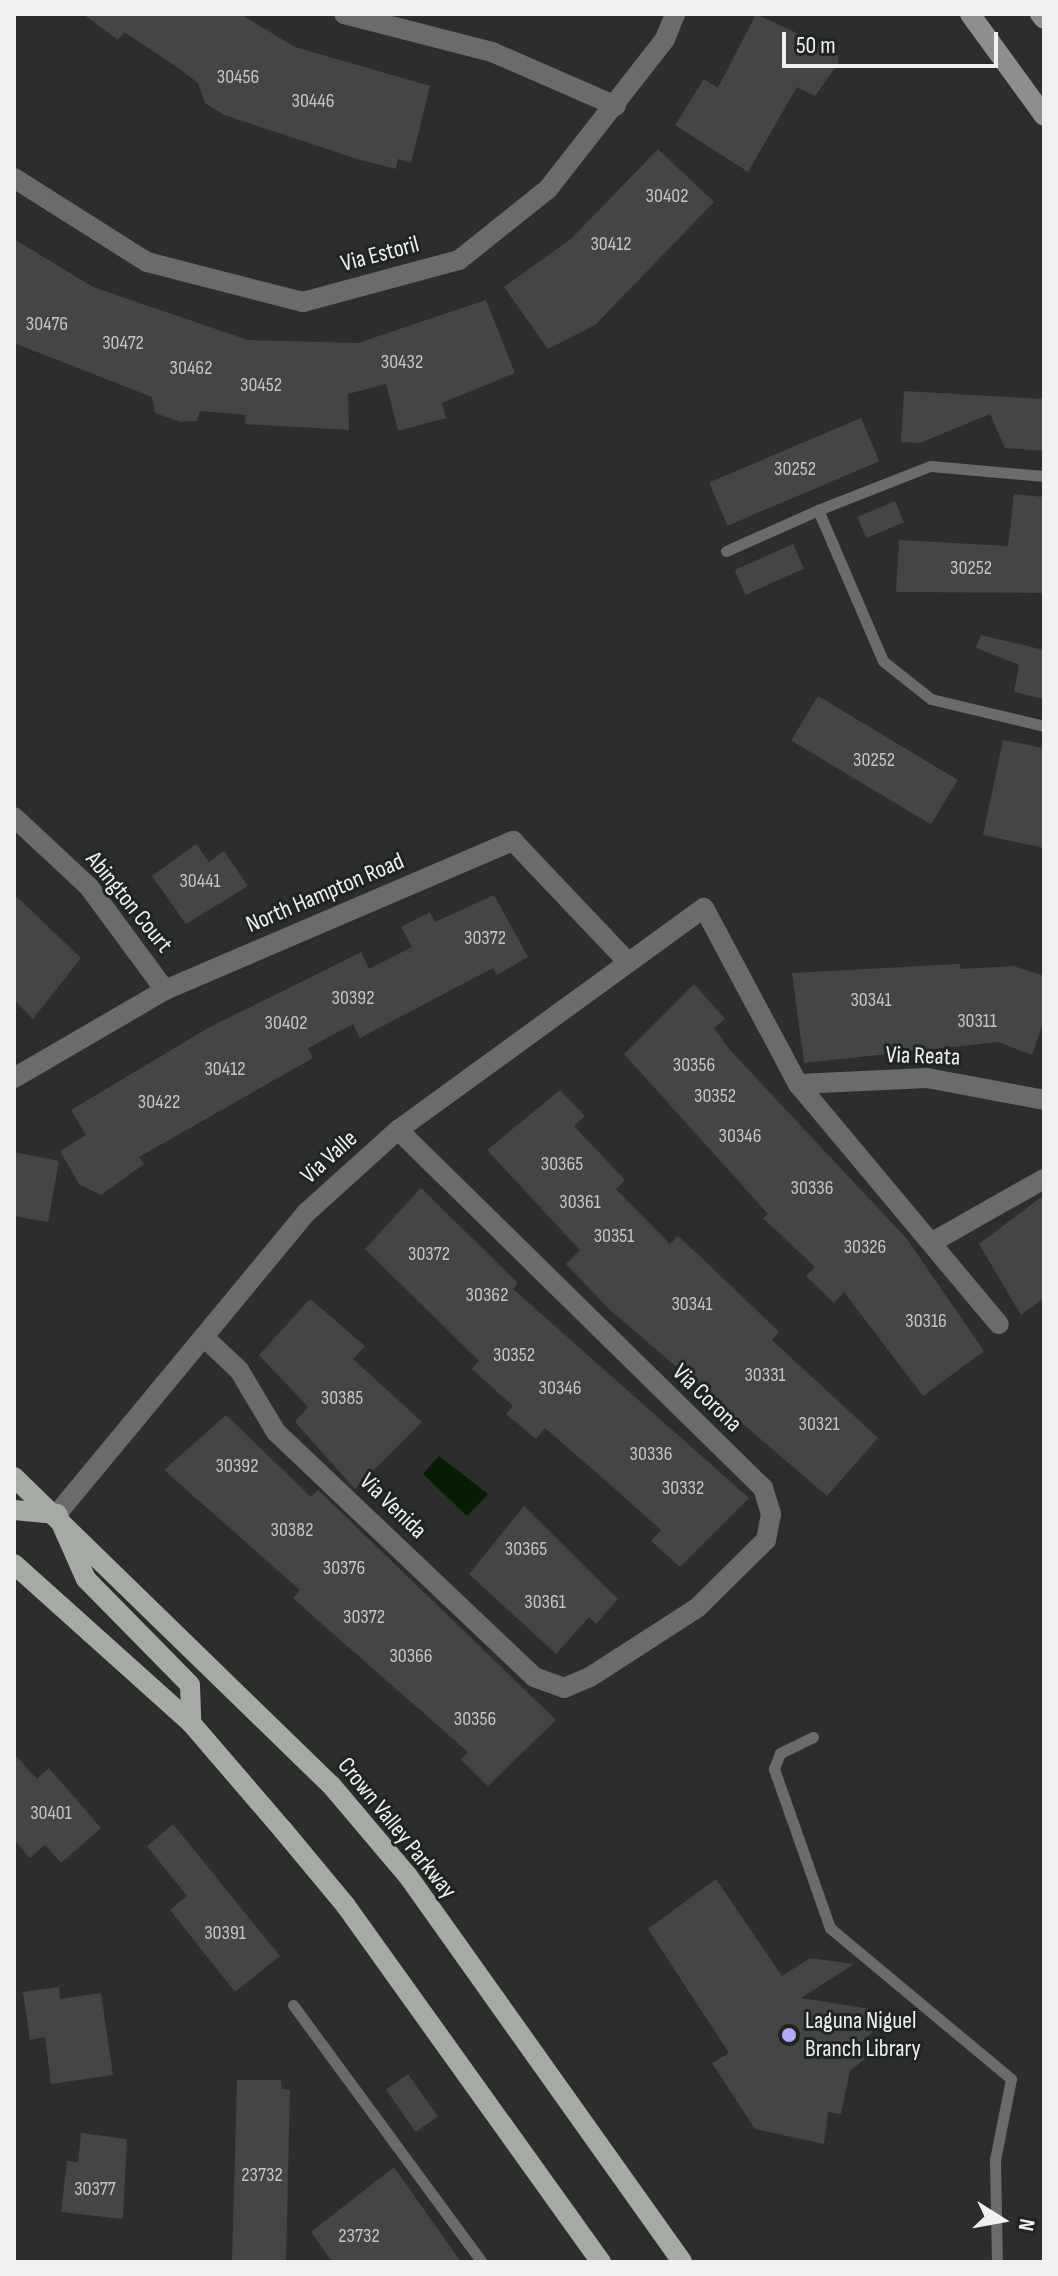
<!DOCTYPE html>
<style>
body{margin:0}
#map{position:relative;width:1058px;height:2276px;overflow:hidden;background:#2b2e2a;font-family:"Sofia Sans Condensed",sans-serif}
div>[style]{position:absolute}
.water>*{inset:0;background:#071d02}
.building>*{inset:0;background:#434642;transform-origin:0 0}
.lane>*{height:11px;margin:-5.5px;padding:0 5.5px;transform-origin:5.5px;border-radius:5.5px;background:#6a6c6a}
.street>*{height:20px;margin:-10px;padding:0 10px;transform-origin:10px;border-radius:10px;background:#6a6c6a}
.secondary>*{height:20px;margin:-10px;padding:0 10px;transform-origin:10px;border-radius:10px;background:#8c8f8c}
.primary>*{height:20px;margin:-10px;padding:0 10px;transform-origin:10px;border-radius:10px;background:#a6aaa5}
.dots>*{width:22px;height:22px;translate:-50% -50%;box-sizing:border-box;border:4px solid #212521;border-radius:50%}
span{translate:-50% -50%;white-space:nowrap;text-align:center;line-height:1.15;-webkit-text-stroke:6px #212521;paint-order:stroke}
.number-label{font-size:20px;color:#c4c6c4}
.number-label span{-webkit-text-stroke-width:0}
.street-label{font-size:24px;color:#eff1ef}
.poi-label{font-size:24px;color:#eff1ef}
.left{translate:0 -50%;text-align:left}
.frame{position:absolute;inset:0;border:16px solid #eff1ef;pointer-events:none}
.north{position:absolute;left:962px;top:2180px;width:80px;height:80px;-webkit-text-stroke:6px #212521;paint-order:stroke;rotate:101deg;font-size:22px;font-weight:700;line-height:32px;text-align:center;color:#eff1ef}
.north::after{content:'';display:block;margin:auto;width:28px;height:36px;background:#eff1ef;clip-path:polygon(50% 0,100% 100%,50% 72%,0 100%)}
.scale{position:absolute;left:782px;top:32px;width:216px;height:36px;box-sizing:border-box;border:4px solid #eff1ef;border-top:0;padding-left:10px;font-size:24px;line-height:28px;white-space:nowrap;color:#eff1ef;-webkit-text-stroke:6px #212521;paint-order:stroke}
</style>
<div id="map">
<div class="water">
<i style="clip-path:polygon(439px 1456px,488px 1494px,467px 1516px,423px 1474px)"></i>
</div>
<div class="building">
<i style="clip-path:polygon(83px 14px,240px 14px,295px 47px,430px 86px,411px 163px,398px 159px,396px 169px,357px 159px,224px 115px,205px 103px,198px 83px,177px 67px,124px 32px,118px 40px)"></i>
<i style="clip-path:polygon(756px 14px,837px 52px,839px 62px,815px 96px,797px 87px,748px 172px,675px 125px,704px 79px,718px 88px)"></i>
<i style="clip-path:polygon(658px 149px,714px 202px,595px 325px,548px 349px,504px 287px,572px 238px)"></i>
<i style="clip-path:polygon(14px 239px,93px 287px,248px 340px,358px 343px,486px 300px,515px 373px,442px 403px,446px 418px,398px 431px,386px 384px,348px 394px,349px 430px,245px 424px,246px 415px,200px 411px,197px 421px,180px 422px,155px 413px,152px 397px,14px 343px)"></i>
<i style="clip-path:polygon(904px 391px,1044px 399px,1044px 451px,1005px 448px,990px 414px,920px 443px,901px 442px)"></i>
<i style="left:861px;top:418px;width:47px;height:165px;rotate:67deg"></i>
<i style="clip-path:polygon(1014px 494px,1044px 497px,1044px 593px,896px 592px,899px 540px,1008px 546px)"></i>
<i style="left:895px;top:501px;width:23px;height:41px;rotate:67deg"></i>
<i style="left:793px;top:544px;width:27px;height:64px;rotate:66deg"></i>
<i style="clip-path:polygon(981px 635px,1044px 650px,1044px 699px,1014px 692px,1019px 665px,976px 648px)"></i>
<i style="left:818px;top:696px;width:163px;height:52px;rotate:31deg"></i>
<i style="clip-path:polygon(1003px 740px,1044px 748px,1044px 848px,983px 835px)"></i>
<i style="clip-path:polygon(196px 844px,209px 862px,224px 851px,248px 886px,186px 924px,152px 876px)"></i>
<i style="clip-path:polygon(14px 894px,81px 958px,33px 1019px,14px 1000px)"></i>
<i style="clip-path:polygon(494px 895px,528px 957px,497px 975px,493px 968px,360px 1038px,353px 1024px,308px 1048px,313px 1058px,139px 1157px,144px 1164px,101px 1195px,79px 1184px,60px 1151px,86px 1135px,71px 1110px,208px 1028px,361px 952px,369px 969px,412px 947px,401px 927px,430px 912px,435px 922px)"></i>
<i style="clip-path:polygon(960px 964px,960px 969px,1014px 966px,1044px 976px,1044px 1020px,1032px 1055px,998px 1042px,804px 1063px,792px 973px)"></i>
<i style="clip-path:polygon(694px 984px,725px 1019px,714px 1028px,730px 1050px,907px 1239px,984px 1351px,923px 1396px,844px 1292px,834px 1303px,806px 1276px,815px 1267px,763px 1218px,768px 1214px,624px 1054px)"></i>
<i style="clip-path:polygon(560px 1090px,585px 1116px,574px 1126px,625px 1180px,616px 1189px,670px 1244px,678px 1236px,705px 1261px,779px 1332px,772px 1340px,878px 1438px,827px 1496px,609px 1309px,566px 1264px,580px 1250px,487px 1150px)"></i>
<i style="clip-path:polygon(14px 1152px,59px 1161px,48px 1222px,14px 1216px)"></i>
<i style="clip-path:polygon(421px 1188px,518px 1283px,513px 1289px,749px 1498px,680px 1567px,651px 1541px,661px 1530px,606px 1481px,545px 1428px,536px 1439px,506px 1414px,513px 1406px,472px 1369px,479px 1361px,365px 1249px)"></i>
<i style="clip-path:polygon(1044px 1195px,1044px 1298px,1021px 1315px,979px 1244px)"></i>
<i style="clip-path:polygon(310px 1299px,365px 1346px,353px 1359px,422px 1422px,355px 1489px,295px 1422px,308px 1407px,259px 1355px)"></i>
<i style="clip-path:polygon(226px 1415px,311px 1497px,318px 1490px,556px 1720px,488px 1786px,461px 1760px,468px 1752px,322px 1624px,293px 1598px,300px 1590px,164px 1470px)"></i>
<i style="clip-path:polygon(524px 1506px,618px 1599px,596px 1624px,589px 1617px,556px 1654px,469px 1574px)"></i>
<i style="clip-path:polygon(14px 1754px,37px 1779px,49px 1768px,101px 1828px,61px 1863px,45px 1845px,30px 1858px,14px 1840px)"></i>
<i style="clip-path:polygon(173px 1824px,280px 1956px,235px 1992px,170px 1910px,187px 1896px,147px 1846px)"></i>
<i style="clip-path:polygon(716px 1879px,782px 1976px,810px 1958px,854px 1964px,801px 1998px,876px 2010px,871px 2034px,857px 2045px,867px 2057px,850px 2071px,841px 2114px,828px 2112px,824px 2144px,755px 2129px,712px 2063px,729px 2053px,648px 1929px)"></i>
<i style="clip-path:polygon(59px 1987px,60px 1999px,101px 1993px,113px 2075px,51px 2084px,45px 2037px,30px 2040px,23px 1992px)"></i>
<i style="left:408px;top:2074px;width:52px;height:27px;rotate:55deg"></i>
<i style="clip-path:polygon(237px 2080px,281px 2080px,282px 2089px,290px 2090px,286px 2262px,232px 2262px)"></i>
<i style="clip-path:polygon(81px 2133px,127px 2139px,123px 2219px,61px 2212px,67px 2161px,78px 2162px)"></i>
<i style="clip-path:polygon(394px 2167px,461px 2262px,332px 2262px,311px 2232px)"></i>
</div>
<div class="lane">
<i style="left:1044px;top:476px;width:114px;rotate:-175deg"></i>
<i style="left:930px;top:466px;width:120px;rotate:158.6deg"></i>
<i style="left:818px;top:510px;width:164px;rotate:66.7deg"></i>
<i style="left:883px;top:661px;width:61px;rotate:38.4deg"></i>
<i style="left:931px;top:699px;width:116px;rotate:13.4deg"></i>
<i style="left:726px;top:551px;width:101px;rotate:-24deg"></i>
<i style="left:813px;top:1737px;width:37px;rotate:154deg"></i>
<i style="left:780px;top:1753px;width:17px;rotate:111deg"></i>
<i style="left:774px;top:1769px;width:169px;rotate:70.6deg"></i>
<i style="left:830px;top:1928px;width:236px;rotate:39.8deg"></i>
<i style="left:1011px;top:2079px;width:83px;rotate:101.2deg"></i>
<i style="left:995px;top:2160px;width:102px;rotate:88.9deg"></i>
<i style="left:293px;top:2005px;width:319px;rotate:53.7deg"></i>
</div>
<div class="street">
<i style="left:344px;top:14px;width:153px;rotate:14.4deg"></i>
<i style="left:492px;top:52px;width:135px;rotate:23.5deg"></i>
<i style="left:14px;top:178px;width:157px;rotate:32.3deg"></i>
<i style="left:147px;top:262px;width:161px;rotate:14.4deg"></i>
<i style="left:303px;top:302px;width:162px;rotate:-15.1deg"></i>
<i style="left:459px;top:260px;width:114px;rotate:-38.6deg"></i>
<i style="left:548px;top:189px;width:190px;rotate:-52deg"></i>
<i style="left:665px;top:39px;width:27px;rotate:-68deg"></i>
<i style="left:14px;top:817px;width:103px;rotate:43deg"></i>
<i style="left:89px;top:887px;width:128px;rotate:53.6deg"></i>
<i style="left:14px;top:1078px;width:175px;rotate:-30.2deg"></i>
<i style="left:165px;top:990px;width:379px;rotate:-23.2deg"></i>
<i style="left:513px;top:841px;width:167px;rotate:46.5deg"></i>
<i style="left:798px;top:1084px;width:129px;rotate:-2.7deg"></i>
<i style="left:927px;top:1078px;width:119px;rotate:10.6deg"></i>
<i style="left:936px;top:1240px;width:124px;rotate:-29.5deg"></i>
<i style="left:207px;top:1340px;width:44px;rotate:43.2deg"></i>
<i style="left:239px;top:1370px;width:72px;rotate:59.2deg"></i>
<i style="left:276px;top:1432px;width:356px;rotate:43.5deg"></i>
<i style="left:534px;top:1677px;width:32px;rotate:20deg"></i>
<i style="left:564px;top:1688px;width:28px;rotate:-23deg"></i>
<i style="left:590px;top:1677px;width:127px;rotate:-32.8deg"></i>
<i style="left:697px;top:1608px;width:97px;rotate:-44.6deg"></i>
<i style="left:766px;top:1540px;width:26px;rotate:-79deg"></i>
<i style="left:771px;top:1514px;width:27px;rotate:-107deg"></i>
<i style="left:763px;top:1488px;width:511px;rotate:-135.55deg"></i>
<i style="left:57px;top:1514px;width:391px;rotate:-50.4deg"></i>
<i style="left:306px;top:1213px;width:124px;rotate:-42.1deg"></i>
<i style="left:398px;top:1130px;width:378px;rotate:-36deg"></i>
<i style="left:704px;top:908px;width:200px;rotate:61.9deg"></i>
<i style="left:798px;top:1084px;width:313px;rotate:50.1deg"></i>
</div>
<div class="secondary">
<i style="left:970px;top:14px;width:126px;rotate:54deg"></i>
<i style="left:1040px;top:14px;width:6px;rotate:51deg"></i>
</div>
<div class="primary">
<i style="left:14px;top:1477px;width:442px;rotate:44.2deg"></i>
<i style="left:331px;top:1785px;width:119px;rotate:49.8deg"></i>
<i style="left:408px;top:1876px;width:473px;rotate:54.6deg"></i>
<i style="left:14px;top:1510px;width:43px;rotate:5.3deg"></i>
<i style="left:57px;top:1514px;width:71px;rotate:66deg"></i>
<i style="left:86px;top:1579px;width:148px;rotate:45.5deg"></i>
<i style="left:190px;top:1685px;width:38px;rotate:88deg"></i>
<i style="left:14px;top:1564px;width:238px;rotate:41.9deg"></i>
<i style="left:191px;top:1723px;width:141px;rotate:49.3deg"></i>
<i style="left:283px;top:1830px;width:99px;rotate:50.3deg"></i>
<i style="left:346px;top:1906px;width:438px;rotate:54.4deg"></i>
</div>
<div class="dots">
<i style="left:789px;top:2035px;background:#b5acf9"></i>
</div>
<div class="number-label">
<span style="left:238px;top:77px">30456</span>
<span style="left:313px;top:101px">30446</span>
<span style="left:667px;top:196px">30402</span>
<span style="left:611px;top:244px">30412</span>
<span style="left:47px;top:324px">30476</span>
<span style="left:123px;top:343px">30472</span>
<span style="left:402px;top:362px">30432</span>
<span style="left:191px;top:368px">30462</span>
<span style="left:261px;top:385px">30452</span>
<span style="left:795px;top:469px">30252</span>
<span style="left:971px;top:568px">30252</span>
<span style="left:874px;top:760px">30252</span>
<span style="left:200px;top:881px">30441</span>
<span style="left:485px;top:938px">30372</span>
<span style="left:353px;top:998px">30392</span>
<span style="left:871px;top:1000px">30341</span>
<span style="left:977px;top:1021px">30311</span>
<span style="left:286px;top:1023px">30402</span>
<span style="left:694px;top:1065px">30356</span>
<span style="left:225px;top:1069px">30412</span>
<span style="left:715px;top:1096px">30352</span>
<span style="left:159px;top:1102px">30422</span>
<span style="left:740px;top:1136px">30346</span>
<span style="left:562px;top:1164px">30365</span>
<span style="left:812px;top:1188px">30336</span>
<span style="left:580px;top:1202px">30361</span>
<span style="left:614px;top:1236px">30351</span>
<span style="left:865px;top:1247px">30326</span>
<span style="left:429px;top:1254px">30372</span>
<span style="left:487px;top:1295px">30362</span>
<span style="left:692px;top:1304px">30341</span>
<span style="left:926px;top:1321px">30316</span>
<span style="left:514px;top:1355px">30352</span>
<span style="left:765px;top:1375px">30331</span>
<span style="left:560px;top:1388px">30346</span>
<span style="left:342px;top:1398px">30385</span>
<span style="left:819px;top:1424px">30321</span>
<span style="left:651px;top:1454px">30336</span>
<span style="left:237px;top:1466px">30392</span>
<span style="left:683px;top:1488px">30332</span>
<span style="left:292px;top:1530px">30382</span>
<span style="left:526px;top:1549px">30365</span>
<span style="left:344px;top:1568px">30376</span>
<span style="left:545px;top:1602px">30361</span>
<span style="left:364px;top:1617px">30372</span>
<span style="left:411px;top:1656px">30366</span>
<span style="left:475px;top:1719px">30356</span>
<span style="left:51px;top:1813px">30401</span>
<span style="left:225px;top:1933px">30391</span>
<span style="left:262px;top:2175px">23732</span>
<span style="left:95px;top:2189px">30377</span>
<span style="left:359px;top:2236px">23732</span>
</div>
<div class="street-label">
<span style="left:380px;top:254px;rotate:-15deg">Via Estoril</span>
<span style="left:325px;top:893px;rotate:-23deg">North Hampton Road</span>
<span style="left:129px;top:902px;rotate:51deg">Abington Court</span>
<span style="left:923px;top:1056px;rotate:2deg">Via Reata</span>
<span style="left:329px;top:1157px;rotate:-42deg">Via Valle</span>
<span style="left:707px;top:1398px;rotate:44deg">Via Corona</span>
<span style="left:393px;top:1506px;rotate:44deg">Via Venida</span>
<span style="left:397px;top:1828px;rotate:51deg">Crown Valley Parkway</span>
</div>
<div class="poi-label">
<span class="left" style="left:805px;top:2035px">Laguna Niguel<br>Branch Library</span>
</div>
<div class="frame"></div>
<div class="north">N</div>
<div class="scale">50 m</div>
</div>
